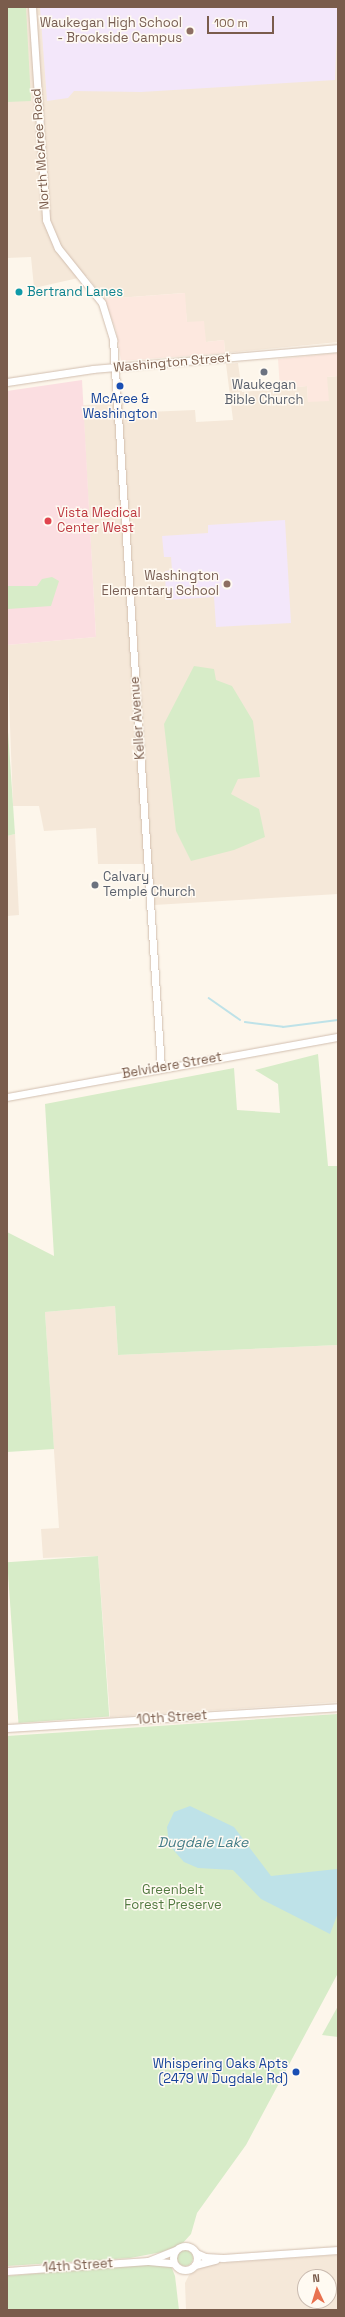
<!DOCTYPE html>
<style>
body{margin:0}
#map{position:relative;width:345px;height:2317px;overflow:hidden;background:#fdf6eb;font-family:"Space Grotesk",sans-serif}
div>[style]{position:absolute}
.residential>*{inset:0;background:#f5e8d9}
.commercial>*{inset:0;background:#fde8df}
.education>*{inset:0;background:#f3e7fa}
.medical>*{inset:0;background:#fbdee1}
.green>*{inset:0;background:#d7ecc8;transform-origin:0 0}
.round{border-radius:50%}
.water>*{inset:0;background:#bee2e8}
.stream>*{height:1.5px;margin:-0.75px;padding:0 0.75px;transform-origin:0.75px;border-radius:0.75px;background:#bee2e8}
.roads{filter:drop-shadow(0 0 1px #d1beaf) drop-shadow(0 0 1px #d1beaf)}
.tertiary>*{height:7px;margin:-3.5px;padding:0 3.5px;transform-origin:3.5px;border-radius:3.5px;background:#fff}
.tertiary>.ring{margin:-3.5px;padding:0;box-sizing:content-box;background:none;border:7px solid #fff;border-radius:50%}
.secondary>*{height:7px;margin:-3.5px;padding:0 3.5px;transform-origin:3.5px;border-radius:3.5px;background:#fff}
.dots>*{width:11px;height:11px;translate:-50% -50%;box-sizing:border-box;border:2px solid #fffaf2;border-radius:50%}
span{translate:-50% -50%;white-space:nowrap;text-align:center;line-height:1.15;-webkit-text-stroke:3px #fffaf2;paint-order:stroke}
.education-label{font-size:13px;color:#785e54}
.right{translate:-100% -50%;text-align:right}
.street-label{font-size:13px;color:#7a5c4c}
.culture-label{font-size:13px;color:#0d838f}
.left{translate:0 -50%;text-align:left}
.worship-label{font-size:13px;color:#5b616d}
.transit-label{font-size:13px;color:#164399}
.health-label{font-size:13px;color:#be3a42}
.park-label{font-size:13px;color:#527a41}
.water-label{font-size:14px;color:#427b86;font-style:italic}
.frame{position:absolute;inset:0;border:8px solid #7a5c4c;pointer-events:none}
.north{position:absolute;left:297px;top:2269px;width:40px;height:40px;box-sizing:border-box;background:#fffaf2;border:1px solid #cabbb0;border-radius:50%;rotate:356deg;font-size:11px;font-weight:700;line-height:16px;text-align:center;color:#7a5c4c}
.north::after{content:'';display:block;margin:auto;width:14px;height:18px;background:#e8714f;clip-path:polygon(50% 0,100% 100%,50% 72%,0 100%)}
.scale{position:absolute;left:207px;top:16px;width:67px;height:18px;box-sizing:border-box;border:2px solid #7a5c4c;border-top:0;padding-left:5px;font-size:12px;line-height:14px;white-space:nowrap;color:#7a5c4c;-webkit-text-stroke:3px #fffaf2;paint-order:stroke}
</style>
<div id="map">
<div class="residential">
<i style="clip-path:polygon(7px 7px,338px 7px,338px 342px,225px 353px,224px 340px,206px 342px,187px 322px,184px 293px,104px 299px,87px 276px,34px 288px,31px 257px,7px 258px)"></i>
<i style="clip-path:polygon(238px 363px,242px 392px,307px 386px,308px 402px,327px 377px,338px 376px,338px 894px,154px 905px,151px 864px,98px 864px,96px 828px,44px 831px,39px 806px,13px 806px,7px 645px,96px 637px,83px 405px,124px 403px,122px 413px,195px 410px,196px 422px,233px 420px,226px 364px)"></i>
<i style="clip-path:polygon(15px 834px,19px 915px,7px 916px,7px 836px)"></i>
<i style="clip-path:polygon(115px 1306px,118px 1355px,338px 1345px,338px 1702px,110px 1717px,98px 1556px,43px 1558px,41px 1529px,59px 1528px,45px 1312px)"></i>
<i style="clip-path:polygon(evenodd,338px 2255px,338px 2310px,186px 2310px,185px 2283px,189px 2275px,208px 2264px,338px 2255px,305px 2277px,329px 2277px,329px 2301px,305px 2301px,305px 2277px)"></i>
</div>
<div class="commercial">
<i style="clip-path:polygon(185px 293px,187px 322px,204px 321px,206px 342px,224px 340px,225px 353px,121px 361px,116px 330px,104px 299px)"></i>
<i style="clip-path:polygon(338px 353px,338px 376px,327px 377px,329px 401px,308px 402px,307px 386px,280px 389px,278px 359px)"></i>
</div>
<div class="education">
<i style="clip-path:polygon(40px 7px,338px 7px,335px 80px,141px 92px,74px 91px,68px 98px,47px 101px)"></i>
<i style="clip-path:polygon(285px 520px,291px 623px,216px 627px,214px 597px,166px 600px,165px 571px,172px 570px,171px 557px,164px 557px,162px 536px,208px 533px,208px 525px)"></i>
</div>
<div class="medical">
<i style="clip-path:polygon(82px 380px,96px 637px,7px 645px,7px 391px)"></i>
</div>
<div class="green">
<i style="clip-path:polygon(7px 7px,26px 7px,31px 101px,7px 102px)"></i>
<i style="clip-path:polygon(52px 577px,59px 581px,51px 606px,8px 609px,7px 640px,7px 586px,37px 586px,42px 579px)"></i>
<i style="clip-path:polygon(194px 666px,214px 669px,216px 680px,232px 686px,253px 721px,260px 777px,238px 779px,231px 794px,259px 809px,265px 837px,234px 850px,191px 861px,176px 831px,164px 724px)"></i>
<i style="clip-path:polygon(7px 717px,15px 834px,7px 836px)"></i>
<i style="clip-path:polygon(318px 1054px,328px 1166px,338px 1166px,338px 1345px,118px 1355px,115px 1306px,45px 1312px,54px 1449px,7px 1452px,7px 1232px,54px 1256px,45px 1104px,234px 1068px,237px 1110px,280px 1113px,278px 1084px,255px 1070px)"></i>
<i style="left:98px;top:1556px;width:161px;height:91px;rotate:86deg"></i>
<i style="clip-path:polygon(338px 1714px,338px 1973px,246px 2145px,197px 2213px,191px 2234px,182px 2244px,162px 2252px,130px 2258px,7px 2266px,7px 1736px)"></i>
<i style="clip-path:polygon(338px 2006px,338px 2037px,322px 2035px)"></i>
<i class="round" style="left:177px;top:2250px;width:16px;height:16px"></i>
<i style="clip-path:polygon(159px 2263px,171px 2266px,175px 2276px,179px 2310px,7px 2310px,7px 2276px)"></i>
</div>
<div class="water">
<i style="clip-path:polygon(190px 1806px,234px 1827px,271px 1876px,337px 1869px,338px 1913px,330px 1934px,261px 1899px,233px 1870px,198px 1868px,184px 1862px,169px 1845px,167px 1827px,174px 1812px)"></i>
</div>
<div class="stream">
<i style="left:209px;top:998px;width:38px;rotate:35deg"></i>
<i style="left:245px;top:1022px;width:38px;rotate:7deg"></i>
<i style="left:283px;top:1027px;width:55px;rotate:-7.3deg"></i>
</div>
<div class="roads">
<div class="tertiary">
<i style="left:32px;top:7px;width:213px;rotate:86.2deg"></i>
<i style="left:46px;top:220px;width:30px;rotate:67deg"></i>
<i style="left:58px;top:248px;width:70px;rotate:51.3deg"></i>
<i style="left:102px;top:303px;width:39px;rotate:73deg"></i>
<i style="left:113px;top:340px;width:730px;rotate:86.23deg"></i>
<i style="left:7px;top:1728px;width:332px;rotate:-3.6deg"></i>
<i class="ring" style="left:173px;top:2246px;width:17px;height:17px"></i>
<i style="left:196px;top:2253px;width:10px;rotate:24deg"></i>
<i style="left:205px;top:2257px;width:18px;rotate:3deg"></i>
<i style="left:223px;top:2258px;width:115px;rotate:-4deg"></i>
<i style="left:148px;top:2261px;width:29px;rotate:-22deg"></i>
<i style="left:195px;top:2265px;width:21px;rotate:-14deg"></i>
<i style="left:7px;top:2271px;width:141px;rotate:-4.1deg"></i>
<i style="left:148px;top:2261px;width:25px;rotate:5deg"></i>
</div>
<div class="secondary">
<i style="left:7px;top:382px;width:87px;rotate:-8.6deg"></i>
<i style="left:93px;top:369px;width:246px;rotate:-4.9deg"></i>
<i style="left:7px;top:1097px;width:336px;rotate:-10.3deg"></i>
</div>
</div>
<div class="dots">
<i style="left:190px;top:31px;background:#8d6e63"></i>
<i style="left:19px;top:292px;background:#0f9aa8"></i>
<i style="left:264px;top:372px;background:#6b7280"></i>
<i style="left:120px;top:386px;background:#1a4fb4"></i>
<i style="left:48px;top:521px;background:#e0444e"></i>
<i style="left:227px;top:584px;background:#8d6e63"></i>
<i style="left:95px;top:885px;background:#6b7280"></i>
<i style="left:296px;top:2072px;background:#1a4fb4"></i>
</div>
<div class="education-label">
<span class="right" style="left:182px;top:31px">Waukegan High School<br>- Brookside Campus</span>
<span class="right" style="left:219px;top:584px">Washington<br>Elementary School</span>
</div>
<div class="street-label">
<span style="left:41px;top:149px;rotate:-94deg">North McAree Road</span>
<span style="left:172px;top:363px;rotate:-5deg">Washington Street</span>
<span style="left:138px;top:718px;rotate:-94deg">Keller Avenue</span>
<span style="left:172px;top:1066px;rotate:-10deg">Belvidere Street</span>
<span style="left:172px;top:1718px;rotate:-4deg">10th Street</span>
<span style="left:78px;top:2266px;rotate:-4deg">14th Street</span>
</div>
<div class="culture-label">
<span class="left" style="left:27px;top:292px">Bertrand Lanes</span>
</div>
<div class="worship-label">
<span style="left:264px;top:393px">Waukegan<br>Bible Church</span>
<span class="left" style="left:103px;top:885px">Calvary<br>Temple Church</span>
</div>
<div class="transit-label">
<span style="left:120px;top:407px">McAree &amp;<br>Washington</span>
<span class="right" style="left:288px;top:2072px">Whispering Oaks Apts<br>(2479 W Dugdale Rd)</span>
</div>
<div class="health-label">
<span class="left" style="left:57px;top:521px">Vista Medical<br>Center West</span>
</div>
<div class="park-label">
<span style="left:173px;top:1898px">Greenbelt<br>Forest Preserve</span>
</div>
<div class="water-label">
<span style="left:203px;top:1842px">Dugdale Lake</span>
</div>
<div class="frame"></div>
<div class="north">N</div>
<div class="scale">100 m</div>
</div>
